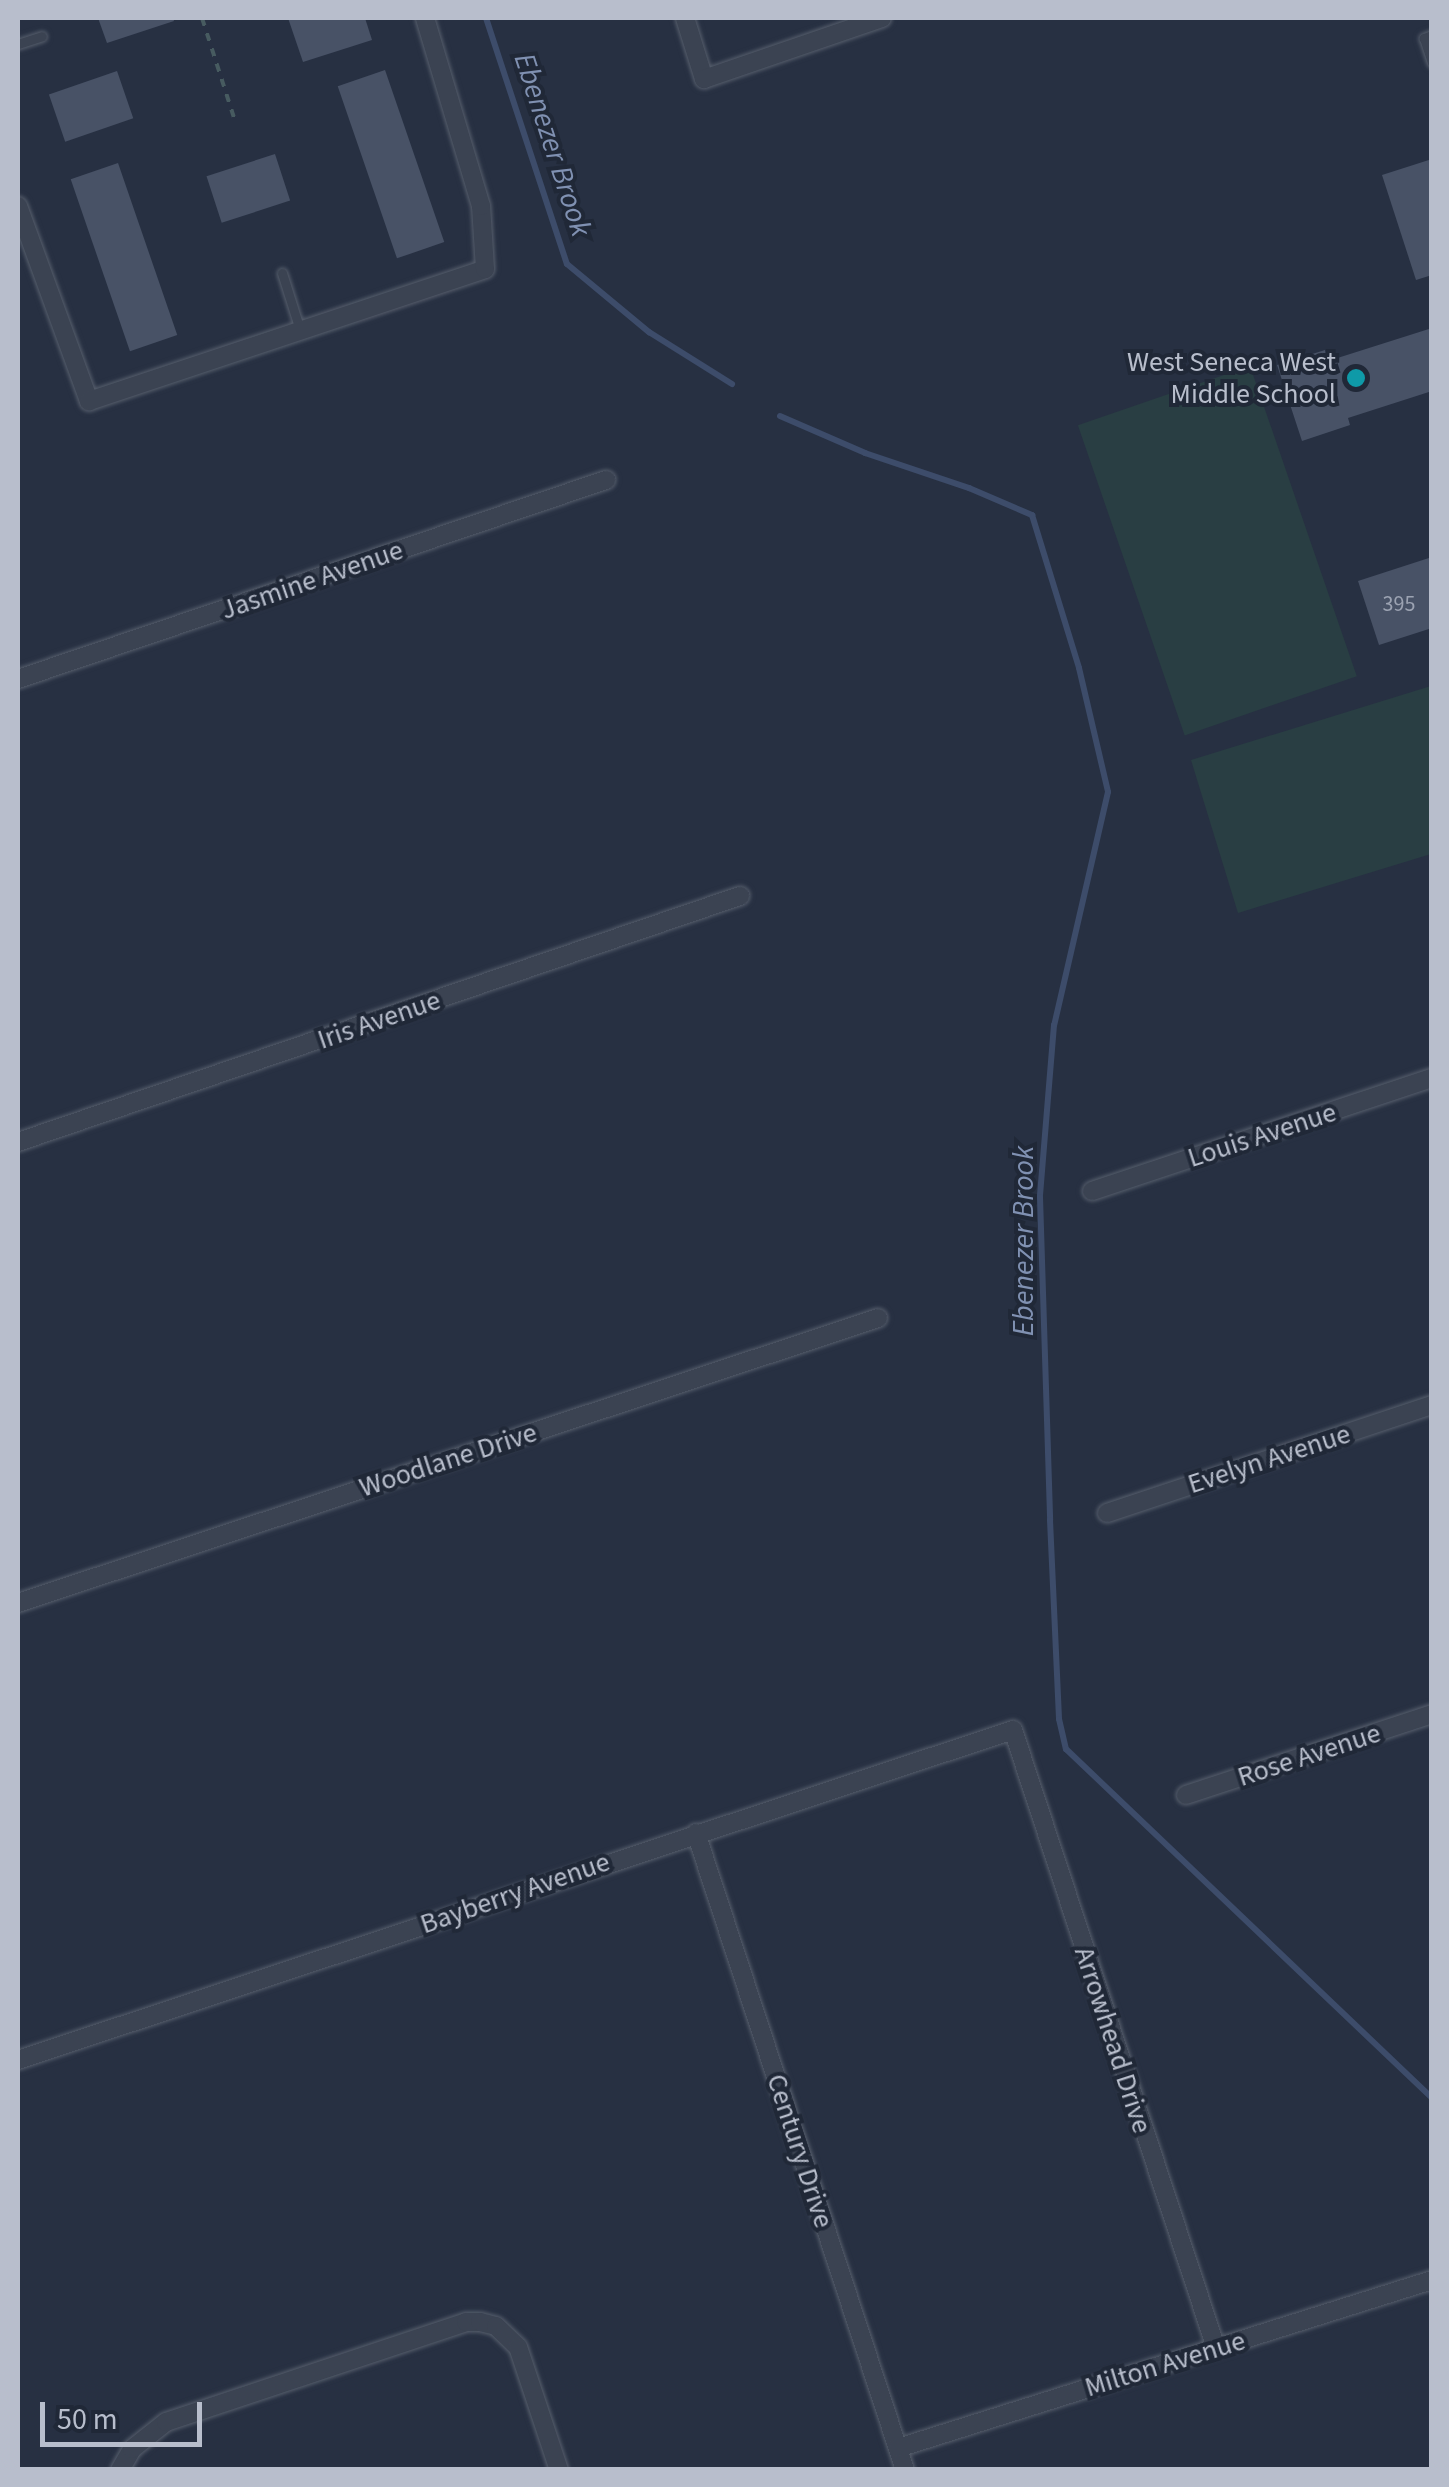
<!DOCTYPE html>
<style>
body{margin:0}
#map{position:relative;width:1449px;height:2487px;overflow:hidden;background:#273042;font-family:"Source Sans 3",sans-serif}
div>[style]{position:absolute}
.green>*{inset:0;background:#293e43;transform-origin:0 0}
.stream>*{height:6px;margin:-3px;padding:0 3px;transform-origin:3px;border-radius:3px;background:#3d4c6a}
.building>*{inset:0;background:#485266;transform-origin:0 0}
.path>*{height:4px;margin-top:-2px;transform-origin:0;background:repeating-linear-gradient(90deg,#475b60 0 8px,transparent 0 16px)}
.roads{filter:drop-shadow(0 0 2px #565e6c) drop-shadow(0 0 2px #565e6c)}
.lane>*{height:9px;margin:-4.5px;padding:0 4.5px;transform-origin:4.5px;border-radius:4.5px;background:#3b4352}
.street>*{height:18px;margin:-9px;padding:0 9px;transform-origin:9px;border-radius:9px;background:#3b4352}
.dots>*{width:28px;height:28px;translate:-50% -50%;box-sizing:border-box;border:5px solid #202837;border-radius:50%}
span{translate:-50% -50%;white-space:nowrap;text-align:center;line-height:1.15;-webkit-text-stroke:8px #202837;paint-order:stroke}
.number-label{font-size:22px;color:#9ca3b2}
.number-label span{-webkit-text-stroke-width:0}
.poi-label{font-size:28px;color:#b8becc}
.right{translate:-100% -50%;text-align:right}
.street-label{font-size:28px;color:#b8becc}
.water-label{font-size:30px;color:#8091b2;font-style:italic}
.frame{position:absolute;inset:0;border:20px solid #b8becc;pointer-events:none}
.scale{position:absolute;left:40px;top:2402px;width:162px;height:45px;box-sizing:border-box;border:5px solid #b8becc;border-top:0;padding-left:12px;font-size:30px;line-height:35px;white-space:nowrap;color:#b8becc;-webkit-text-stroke:8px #202837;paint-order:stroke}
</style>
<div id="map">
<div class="green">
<i style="left:1250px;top:366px;width:328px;height:182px;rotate:71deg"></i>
<i style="clip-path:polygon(1431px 686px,1431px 854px,1238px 913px,1191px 760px)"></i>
</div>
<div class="stream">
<i style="left:486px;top:18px;width:259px;rotate:71.8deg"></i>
<i style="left:567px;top:264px;width:107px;rotate:39.7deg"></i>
<i style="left:649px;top:332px;width:98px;rotate:32.1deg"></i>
<i style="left:780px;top:416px;width:93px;rotate:23.5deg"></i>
<i style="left:865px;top:453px;width:110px;rotate:18.6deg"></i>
<i style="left:969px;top:488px;width:69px;rotate:23.2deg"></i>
<i style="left:1032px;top:515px;width:160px;rotate:72.9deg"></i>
<i style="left:1079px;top:668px;width:127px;rotate:76.8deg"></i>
<i style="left:1108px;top:792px;width:239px;rotate:103deg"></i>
<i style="left:1054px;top:1025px;width:173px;rotate:94.7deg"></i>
<i style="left:1040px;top:1197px;width:323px;rotate:88.2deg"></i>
<i style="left:1050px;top:1520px;width:199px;rotate:87.4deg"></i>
<i style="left:1059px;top:1719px;width:31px;rotate:77deg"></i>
<i style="left:1066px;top:1749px;width:506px;rotate:43.64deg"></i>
</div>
<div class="building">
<i style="clip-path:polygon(98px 18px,173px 18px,174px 21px,107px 43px)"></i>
<i style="clip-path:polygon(288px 18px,365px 18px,372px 40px,303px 62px)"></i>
<i style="left:385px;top:70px;width:182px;height:50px;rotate:71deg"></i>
<i style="left:117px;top:71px;width:50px;height:72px;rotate:71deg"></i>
<i style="left:275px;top:154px;width:49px;height:72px;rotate:72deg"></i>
<i style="clip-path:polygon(1432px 159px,1432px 275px,1416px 280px,1382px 175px)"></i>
<i style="left:118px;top:163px;width:182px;height:50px;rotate:71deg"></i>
<i style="clip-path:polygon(1432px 328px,1432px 391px,1348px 418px,1350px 425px,1302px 441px,1277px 365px,1325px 350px,1328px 361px)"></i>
<i style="clip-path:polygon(1432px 557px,1432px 628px,1379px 645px,1358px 581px)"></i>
</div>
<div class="path">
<i style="left:202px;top:18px;width:108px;rotate:72.2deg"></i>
</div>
<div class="roads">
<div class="lane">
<i style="left:1432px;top:35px;width:9px;rotate:159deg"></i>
<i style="left:1424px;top:38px;width:26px;rotate:72deg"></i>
<i style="left:18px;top:44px;width:25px;rotate:-18deg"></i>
<i style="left:282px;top:273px;width:60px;rotate:72.5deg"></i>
</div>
<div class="street">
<i style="left:685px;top:18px;width:64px;rotate:72.7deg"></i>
<i style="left:704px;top:79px;width:188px;rotate:-18.9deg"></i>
<i style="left:18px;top:206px;width:208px;rotate:70deg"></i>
<i style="left:89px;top:401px;width:417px;rotate:-18.4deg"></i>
<i style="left:485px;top:269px;width:63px;rotate:-93.6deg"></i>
<i style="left:481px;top:206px;width:196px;rotate:-106.6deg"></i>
<i style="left:18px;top:679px;width:621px;rotate:-18.7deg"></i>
<i style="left:18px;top:1142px;width:763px;rotate:-18.82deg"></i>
<i style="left:1092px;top:1191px;width:358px;rotate:-18.4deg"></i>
<i style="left:1107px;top:1513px;width:342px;rotate:-18.4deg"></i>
<i style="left:18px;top:1603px;width:906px;rotate:-18.33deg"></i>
<i style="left:1186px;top:1795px;width:259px;rotate:-18.2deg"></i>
<i style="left:696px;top:1833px;width:670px;rotate:71.84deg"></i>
<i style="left:18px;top:2060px;width:1048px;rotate:-18.35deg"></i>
<i style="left:1013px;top:1730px;width:650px;rotate:71.82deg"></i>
<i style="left:898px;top:2448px;width:560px;rotate:-17.46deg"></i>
<i style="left:120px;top:2470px;width:24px;rotate:-60deg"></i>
<i style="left:132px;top:2449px;width:43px;rotate:-38.5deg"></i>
<i style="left:166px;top:2422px;width:316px;rotate:-18.4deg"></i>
<i style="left:466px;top:2322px;width:14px"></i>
<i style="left:480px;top:2322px;width:16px;rotate:14deg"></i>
<i style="left:496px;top:2326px;width:30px;rotate:44deg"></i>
<i style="left:518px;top:2347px;width:130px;rotate:71.6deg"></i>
</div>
</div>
<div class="dots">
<i style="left:1356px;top:378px;background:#0f9aa8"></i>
</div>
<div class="number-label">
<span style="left:1399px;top:605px">395</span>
</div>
<div class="poi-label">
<span class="right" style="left:1336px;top:378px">West Seneca West<br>Middle School</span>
</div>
<div class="street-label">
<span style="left:312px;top:580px;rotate:-19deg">Jasmine Avenue</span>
<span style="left:379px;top:1020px;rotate:-19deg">Iris Avenue</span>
<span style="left:1262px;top:1135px;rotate:-18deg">Louis Avenue</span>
<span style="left:1269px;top:1459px;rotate:-18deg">Evelyn Avenue</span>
<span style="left:448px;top:1460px;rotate:-18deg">Woodlane Drive</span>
<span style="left:1309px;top:1755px;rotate:-18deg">Rose Avenue</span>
<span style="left:515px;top:1893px;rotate:-19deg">Bayberry Avenue</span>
<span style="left:1113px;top:2040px;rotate:72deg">Arrowhead Drive</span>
<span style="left:800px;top:2151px;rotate:72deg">Century Drive</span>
<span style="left:1165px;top:2364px;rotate:-17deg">Milton Avenue</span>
</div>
<div class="water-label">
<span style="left:552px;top:145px;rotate:72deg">Ebenezer Brook</span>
<span style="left:1024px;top:1241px;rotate:-90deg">Ebenezer Brook</span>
</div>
<div class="frame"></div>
<div class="scale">50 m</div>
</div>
